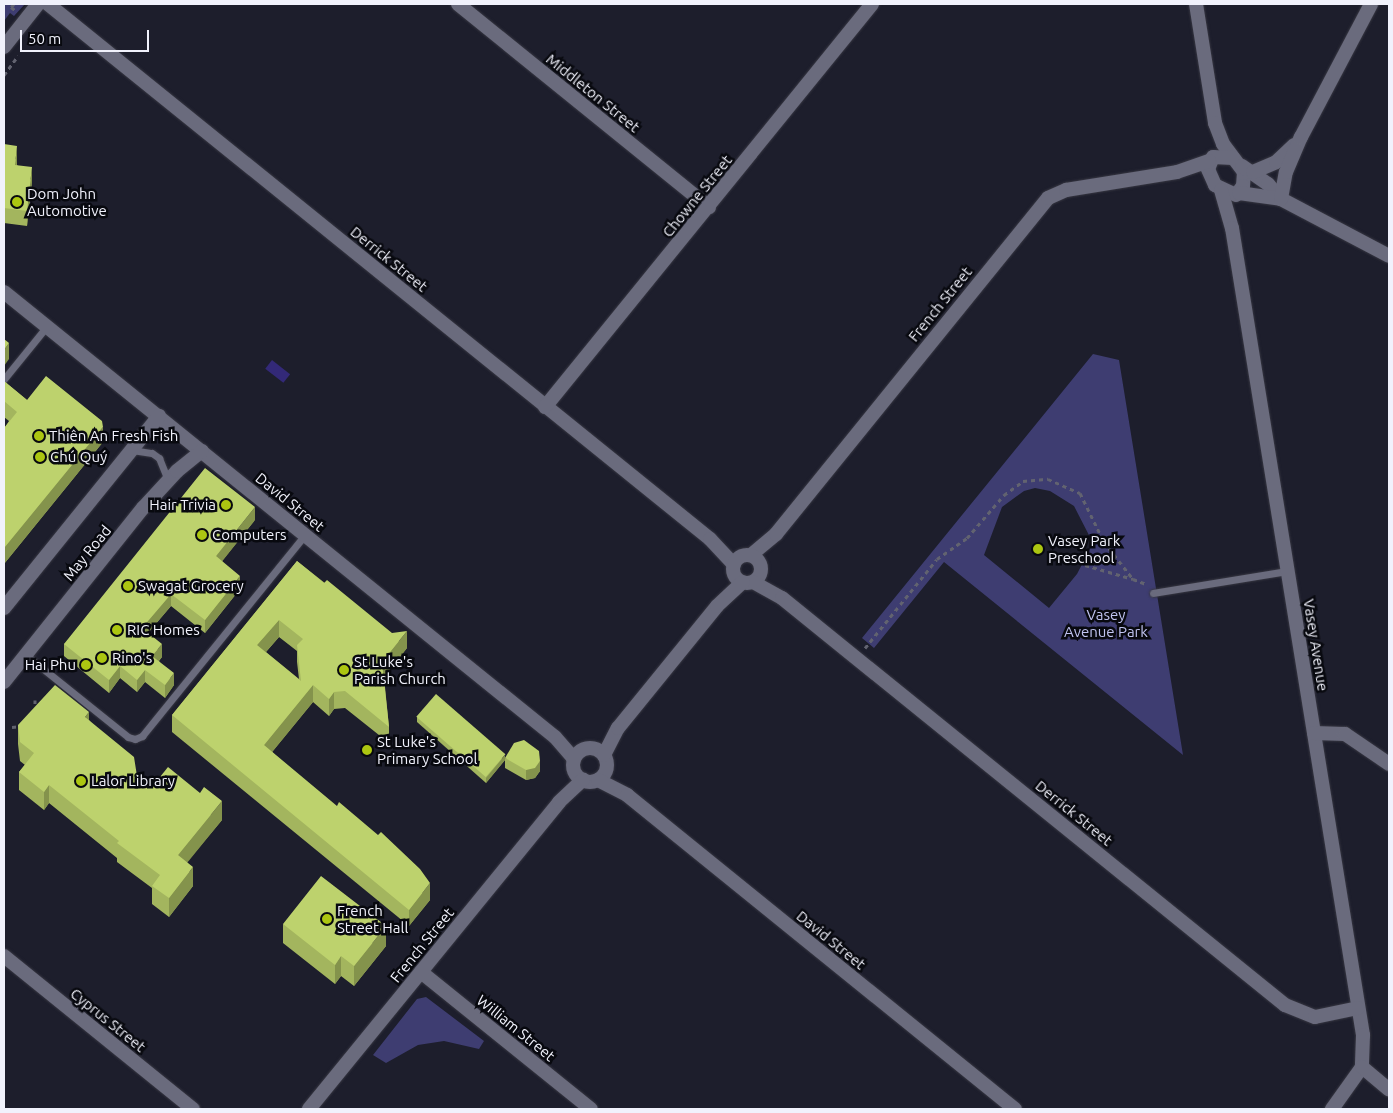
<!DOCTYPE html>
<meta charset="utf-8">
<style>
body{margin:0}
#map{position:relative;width:1393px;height:1113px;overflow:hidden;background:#1d1e2c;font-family:Ubuntu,sans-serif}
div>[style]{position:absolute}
.green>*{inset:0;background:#3e3d71}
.water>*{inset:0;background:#332978;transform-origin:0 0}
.path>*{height:3px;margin-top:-1.5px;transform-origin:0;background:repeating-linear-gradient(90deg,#626370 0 4px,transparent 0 8px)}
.roads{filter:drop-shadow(0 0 1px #373742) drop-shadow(0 0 1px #373742)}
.service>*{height:7px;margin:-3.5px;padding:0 3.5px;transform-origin:3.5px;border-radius:3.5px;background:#6a6b7d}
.minor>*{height:14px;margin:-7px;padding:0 7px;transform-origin:7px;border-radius:7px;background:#6a6b7d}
.minor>.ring{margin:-7px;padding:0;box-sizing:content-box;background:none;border:14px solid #6a6b7d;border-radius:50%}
.tertiary>*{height:14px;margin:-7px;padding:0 7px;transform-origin:7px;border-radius:7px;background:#6a6b7d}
.wall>*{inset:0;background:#a3b55e}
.shaded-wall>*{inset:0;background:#84934c}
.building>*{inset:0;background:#bdd26d;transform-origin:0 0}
.dots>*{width:14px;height:14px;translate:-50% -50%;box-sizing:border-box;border:2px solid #08090f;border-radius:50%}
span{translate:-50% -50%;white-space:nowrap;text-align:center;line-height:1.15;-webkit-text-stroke:5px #08090f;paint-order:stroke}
.street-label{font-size:15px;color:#f1f2fc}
.poi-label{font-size:15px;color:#f1f2fc}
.left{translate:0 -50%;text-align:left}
.right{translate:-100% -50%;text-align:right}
.park-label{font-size:15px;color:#c1c4f1}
.frame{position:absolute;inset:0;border:5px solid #f1f2fc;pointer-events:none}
.scale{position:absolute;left:20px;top:30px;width:129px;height:22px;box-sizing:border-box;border:2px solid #f1f2fc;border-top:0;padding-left:6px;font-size:15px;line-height:18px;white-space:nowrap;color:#f1f2fc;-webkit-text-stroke:4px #08090f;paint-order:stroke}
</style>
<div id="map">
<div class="green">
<i style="clip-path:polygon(4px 4px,25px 4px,14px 16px,10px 13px,4px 21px)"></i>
<i style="clip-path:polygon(evenodd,1093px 354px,1119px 360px,1183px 755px,944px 562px,874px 648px,862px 638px,1093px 354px,1035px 488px,1050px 491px,1074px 506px,1093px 543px,1077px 574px,1049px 608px,984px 555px,1002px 507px,1024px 491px,1035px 488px)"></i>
<i style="clip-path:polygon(426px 997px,484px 1041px,479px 1049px,444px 1041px,418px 1045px,386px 1063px,373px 1055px,417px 999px)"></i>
</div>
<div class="water">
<i style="left:272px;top:360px;width:23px;height:11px;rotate:38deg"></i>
</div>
<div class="path">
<i style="left:14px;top:4px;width:4px;rotate:135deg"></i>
<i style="left:11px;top:7px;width:5px;rotate:37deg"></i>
<i style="left:4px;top:75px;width:24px;rotate:-54deg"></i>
<i style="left:1085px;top:565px;width:50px;rotate:16.3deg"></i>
<i style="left:865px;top:648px;width:114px;rotate:-51deg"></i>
<i style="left:937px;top:559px;width:37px;rotate:-35deg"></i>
<i style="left:967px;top:538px;width:57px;rotate:-49.3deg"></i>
<i style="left:1004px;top:495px;width:24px;rotate:-36deg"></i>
<i style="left:1023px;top:481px;width:25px;rotate:-5deg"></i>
<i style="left:1048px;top:479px;width:35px;rotate:24deg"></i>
<i style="left:1080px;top:493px;width:55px;rotate:63.9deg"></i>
<i style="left:1104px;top:542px;width:47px;rotate:51.9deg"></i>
<i style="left:1133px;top:579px;width:14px;rotate:21deg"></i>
<i style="left:35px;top:700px;width:6px;rotate:90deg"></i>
<i style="left:12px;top:727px;width:10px;rotate:-6deg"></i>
</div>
<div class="roads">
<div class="service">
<i style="left:4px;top:379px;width:68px;rotate:-50.9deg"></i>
<i style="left:132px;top:450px;width:20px;rotate:9deg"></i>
<i style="left:152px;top:453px;width:9px;rotate:36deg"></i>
<i style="left:159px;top:458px;width:24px;rotate:68deg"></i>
<i style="left:1153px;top:593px;width:137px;rotate:-9.3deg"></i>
<i style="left:26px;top:655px;width:131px;rotate:38.8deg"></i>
<i style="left:128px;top:737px;width:7px;rotate:16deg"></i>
<i style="left:135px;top:739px;width:8px;rotate:-23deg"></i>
<i style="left:142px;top:736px;width:259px;rotate:-51deg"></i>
</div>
<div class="minor">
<i style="left:48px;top:4px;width:851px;rotate:38.94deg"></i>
<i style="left:710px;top:539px;width:35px;rotate:47deg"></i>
<i style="left:458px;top:4px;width:323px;rotate:39deg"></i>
<i style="left:1196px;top:4px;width:121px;rotate:80.9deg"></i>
<i style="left:1215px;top:123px;width:22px;rotate:69deg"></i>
<i style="left:1223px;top:144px;width:35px;rotate:53deg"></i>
<i style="left:1244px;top:172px;width:14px;rotate:94deg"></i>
<i style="left:1243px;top:186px;width:11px;rotate:128deg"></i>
<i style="left:1236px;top:195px;width:23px;rotate:-155deg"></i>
<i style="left:1215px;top:185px;width:17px;rotate:-114deg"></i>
<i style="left:1208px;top:169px;width:13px;rotate:-67deg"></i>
<i style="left:1213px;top:157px;width:20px;rotate:3deg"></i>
<i style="left:1242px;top:166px;width:32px;rotate:35deg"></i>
<i style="left:1268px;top:184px;width:20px;rotate:49deg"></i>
<i style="left:1281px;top:199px;width:122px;rotate:27.8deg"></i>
<i style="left:1253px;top:172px;width:25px;rotate:-23deg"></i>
<i style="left:1276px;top:162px;width:25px;rotate:-43deg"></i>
<i style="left:1221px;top:190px;width:40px;rotate:74deg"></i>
<i style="left:1232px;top:228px;width:818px;rotate:80.78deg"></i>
<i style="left:1363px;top:1035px;width:32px;rotate:92deg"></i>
<i style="left:1362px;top:1067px;width:52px;rotate:125.5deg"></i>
<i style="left:1239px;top:193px;width:42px;rotate:8.1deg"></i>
<i style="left:1281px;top:199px;width:27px;rotate:-80deg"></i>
<i style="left:1286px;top:172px;width:38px;rotate:-67deg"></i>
<i style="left:1301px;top:137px;width:150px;rotate:-62.2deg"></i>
<i style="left:4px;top:292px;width:708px;rotate:38.93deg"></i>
<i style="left:555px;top:737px;width:29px;rotate:49deg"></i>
<i style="left:545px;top:407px;width:519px;rotate:-50.94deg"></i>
<i style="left:751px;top:555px;width:33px;rotate:-40deg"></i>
<i style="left:776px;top:534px;width:432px;rotate:-51deg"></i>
<i style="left:1048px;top:198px;width:20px;rotate:-24deg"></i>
<i style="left:1066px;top:190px;width:112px;rotate:-9.2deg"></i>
<i style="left:1177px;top:172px;width:34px;rotate:-19deg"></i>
<i class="ring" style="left:733px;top:555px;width:14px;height:14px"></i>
<i style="left:753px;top:582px;width:33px;rotate:29deg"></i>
<i style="left:782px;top:598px;width:647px;rotate:38.98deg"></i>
<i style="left:1285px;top:1005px;width:32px;rotate:22deg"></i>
<i style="left:1315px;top:1017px;width:44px;rotate:-11.8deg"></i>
<i style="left:4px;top:608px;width:247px;rotate:-51.1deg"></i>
<i style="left:4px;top:682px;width:223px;rotate:-51.4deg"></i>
<i style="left:143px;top:508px;width:50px;rotate:-47.4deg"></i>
<i style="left:177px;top:471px;width:32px;rotate:-39deg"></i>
<i style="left:1314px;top:733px;width:31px;rotate:2deg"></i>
<i style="left:1345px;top:734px;width:53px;rotate:34.3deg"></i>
<i class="ring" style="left:573px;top:748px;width:20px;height:20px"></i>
<i style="left:604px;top:755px;width:30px;rotate:-63deg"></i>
<i style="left:618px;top:728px;width:157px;rotate:-50.9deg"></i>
<i style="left:717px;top:606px;width:35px;rotate:-43deg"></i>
<i style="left:598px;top:780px;width:33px;rotate:27deg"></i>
<i style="left:627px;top:795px;width:499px;rotate:39deg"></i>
<i style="left:4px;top:956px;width:243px;rotate:39deg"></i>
<i style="left:421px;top:972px;width:218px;rotate:38.9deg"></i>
<i style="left:1362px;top:1067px;width:35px;rotate:40deg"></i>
<i style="left:309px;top:1109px;width:396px;rotate:-50.8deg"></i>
<i style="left:559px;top:802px;width:33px;rotate:-43deg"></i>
</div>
<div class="tertiary">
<i style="left:4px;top:47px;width:55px;rotate:-51.7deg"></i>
</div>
</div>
<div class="wall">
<i style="clip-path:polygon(4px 144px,17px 161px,17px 165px,32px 181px,27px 226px,4px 223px)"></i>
<i style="clip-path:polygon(4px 381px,27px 400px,103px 442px,4px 564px,4px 429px,9px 421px,4px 417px)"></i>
<i style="clip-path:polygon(255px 520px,222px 561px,240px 589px,205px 633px,171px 606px,148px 633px,162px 657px,159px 661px,174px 685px,165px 698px,145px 682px,137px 692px,120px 678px,109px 693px,64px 656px,64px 644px)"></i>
<i style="clip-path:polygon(evenodd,297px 561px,407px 648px,384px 677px,389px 727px,389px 743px,345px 708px,334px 709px,329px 716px,313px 702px,272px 752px,430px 900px,409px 926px,172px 732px,172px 715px,297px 561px,279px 637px,297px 651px,297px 662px,299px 679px,266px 652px,279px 637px)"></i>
<i style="clip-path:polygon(417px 717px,505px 760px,486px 783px,417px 722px)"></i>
<i style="clip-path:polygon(89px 720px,137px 776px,152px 787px,222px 820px,187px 862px,193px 886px,169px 917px,152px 904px,152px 888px,117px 862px,117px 858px,49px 803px,44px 810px,19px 790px,19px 772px,25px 765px,20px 761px,18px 744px,18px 725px)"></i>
<i style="clip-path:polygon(505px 758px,540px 771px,535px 778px,526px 780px,505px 768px)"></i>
<i style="clip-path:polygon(283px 924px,386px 946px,354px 986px,341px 976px,335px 984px,283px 943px)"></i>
</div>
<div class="shaded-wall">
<i style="clip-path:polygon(17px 146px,17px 161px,15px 179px,15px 165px)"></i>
<i style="clip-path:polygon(32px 167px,32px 181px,27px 226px,27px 211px)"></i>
<i style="clip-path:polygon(9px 343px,9px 359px,4px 366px,4px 350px)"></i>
<i style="clip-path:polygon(103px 427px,103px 442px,4px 564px,4px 548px)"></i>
<i style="clip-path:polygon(255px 507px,255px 520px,216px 569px,216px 556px)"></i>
<i style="clip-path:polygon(240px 576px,240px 589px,205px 633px,205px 620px)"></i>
<i style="clip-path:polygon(171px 594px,171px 606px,142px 640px,142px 628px)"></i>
<i style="clip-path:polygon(279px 620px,279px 637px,257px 662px,257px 645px)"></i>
<i style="clip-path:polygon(407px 631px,407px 648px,382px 679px,382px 662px)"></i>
<i style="clip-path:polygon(162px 644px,162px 657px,152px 668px,152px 656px)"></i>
<i style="clip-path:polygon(120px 666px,120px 678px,109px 693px,109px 680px)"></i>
<i style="clip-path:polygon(145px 670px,145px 682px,137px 692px,137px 680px)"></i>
<i style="clip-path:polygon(174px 673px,174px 685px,165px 698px,165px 685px)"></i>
<i style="clip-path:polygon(313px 685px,313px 702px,264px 762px,264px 745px)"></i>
<i style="clip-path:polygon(334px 692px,334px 709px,329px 716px,329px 699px)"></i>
<i style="clip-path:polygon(89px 712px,89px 731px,85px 717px)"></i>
<i style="clip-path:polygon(505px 755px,505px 760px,486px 783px,486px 778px)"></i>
<i style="clip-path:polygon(540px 761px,540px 771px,535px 778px,526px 780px,526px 770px)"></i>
<i style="clip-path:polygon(49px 785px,49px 803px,44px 810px,44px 792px)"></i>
<i style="clip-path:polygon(222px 801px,222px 820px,178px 874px,178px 855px)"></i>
<i style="clip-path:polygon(193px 867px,193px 886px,169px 917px,169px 898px)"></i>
<i style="clip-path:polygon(430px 883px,430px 900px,409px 926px,409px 910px)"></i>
<i style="clip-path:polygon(386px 926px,386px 946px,354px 986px,354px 966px)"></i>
<i style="clip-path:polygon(341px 956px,341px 976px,335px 984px,335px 965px)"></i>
</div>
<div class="building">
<i style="clip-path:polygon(4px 144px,17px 146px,15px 165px,32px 167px,27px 211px,4px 208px)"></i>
<i style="clip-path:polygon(4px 339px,9px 343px,4px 350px)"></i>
<i style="clip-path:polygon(46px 376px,102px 421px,103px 427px,4px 548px,4px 428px,17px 412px,4px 401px,4px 381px,27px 400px)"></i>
<i style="clip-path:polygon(205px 468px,255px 507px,216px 556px,240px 576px,205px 620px,171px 594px,142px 628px,162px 644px,152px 656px,174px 673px,165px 685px,145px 670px,137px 680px,120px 666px,109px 680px,64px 644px)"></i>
<i style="clip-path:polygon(evenodd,297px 561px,324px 583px,327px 580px,392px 633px,407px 631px,382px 662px,389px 727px,345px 691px,334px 692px,329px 699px,313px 685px,264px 745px,337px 806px,339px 802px,378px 835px,381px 832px,420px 869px,430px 883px,409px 910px,172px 715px,297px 561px,279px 620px,303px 639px,297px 645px,301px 681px,257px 645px,279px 620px)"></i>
<i style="clip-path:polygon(55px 685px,89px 712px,85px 717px,134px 757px,137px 776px,152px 787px,168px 767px,200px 793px,204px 787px,222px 801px,178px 855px,193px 867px,169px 898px,152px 886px,160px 875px,117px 843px,119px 841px,49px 785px,44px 792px,19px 772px,34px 753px,20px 742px,18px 725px)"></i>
<i style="left:436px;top:694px;width:92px;height:30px;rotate:41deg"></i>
<i style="clip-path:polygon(524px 740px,539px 751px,540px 761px,535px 768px,526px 770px,505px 758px,514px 743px)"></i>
<i style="clip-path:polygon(321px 876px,386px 926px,354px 966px,341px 956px,335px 965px,283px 924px)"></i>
</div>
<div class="dots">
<i style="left:17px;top:202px;background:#acc611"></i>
<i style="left:39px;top:436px;background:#acc611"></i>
<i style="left:40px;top:457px;background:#acc611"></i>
<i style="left:226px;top:505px;background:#acc611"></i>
<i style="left:202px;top:535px;background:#acc611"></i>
<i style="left:1038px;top:549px;background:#acc611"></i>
<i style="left:128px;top:586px;background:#acc611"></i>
<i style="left:117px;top:630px;background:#acc611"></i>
<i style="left:102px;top:658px;background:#acc611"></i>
<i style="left:86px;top:665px;background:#acc611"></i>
<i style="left:344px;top:670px;background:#acc611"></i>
<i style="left:367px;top:750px;background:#acc611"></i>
<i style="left:81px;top:781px;background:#acc611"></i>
<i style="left:327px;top:919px;background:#acc611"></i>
</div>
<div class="street-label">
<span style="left:593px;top:93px;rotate:39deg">Middleton Street</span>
<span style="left:697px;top:196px;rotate:-51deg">Chowne Street</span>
<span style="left:389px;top:259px;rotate:39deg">Derrick Street</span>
<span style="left:940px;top:304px;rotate:-51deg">French Street</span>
<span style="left:290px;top:502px;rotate:39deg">David Street</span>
<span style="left:87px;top:553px;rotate:-51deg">May Road</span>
<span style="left:1316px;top:645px;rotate:81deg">Vasey Avenue</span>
<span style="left:1074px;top:813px;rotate:39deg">Derrick Street</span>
<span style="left:831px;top:940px;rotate:39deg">David Street</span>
<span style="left:422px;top:945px;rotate:-51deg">French Street</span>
<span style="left:108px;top:1020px;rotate:39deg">Cyprus Street</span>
<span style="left:516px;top:1028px;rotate:39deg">William Street</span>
</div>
<div class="poi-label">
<span class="left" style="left:27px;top:202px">Dom John<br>Automotive</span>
<span class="left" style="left:49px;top:436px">Thiên An Fresh Fish</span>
<span class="left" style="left:50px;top:457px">Chú Quý</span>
<span class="right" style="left:216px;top:505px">Hair Trivia</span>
<span class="left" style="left:212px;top:535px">Computers</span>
<span class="left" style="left:1048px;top:549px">Vasey Park<br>Preschool</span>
<span class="left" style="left:138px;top:586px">Swagat Grocery</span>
<span class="left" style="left:127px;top:630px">RIC Homes</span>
<span class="left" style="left:112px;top:658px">Rino's</span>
<span class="left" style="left:354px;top:670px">St Luke's<br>Parish Church</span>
<span class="right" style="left:76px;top:665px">Hai Phu</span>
<span class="left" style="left:377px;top:750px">St Luke's<br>Primary School</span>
<span class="left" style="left:91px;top:781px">Lalor Library</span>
<span class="left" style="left:337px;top:919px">French<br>Street Hall</span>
</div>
<div class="park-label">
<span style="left:1106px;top:623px">Vasey<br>Avenue Park</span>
</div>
<div class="frame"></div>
<div class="scale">50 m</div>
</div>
